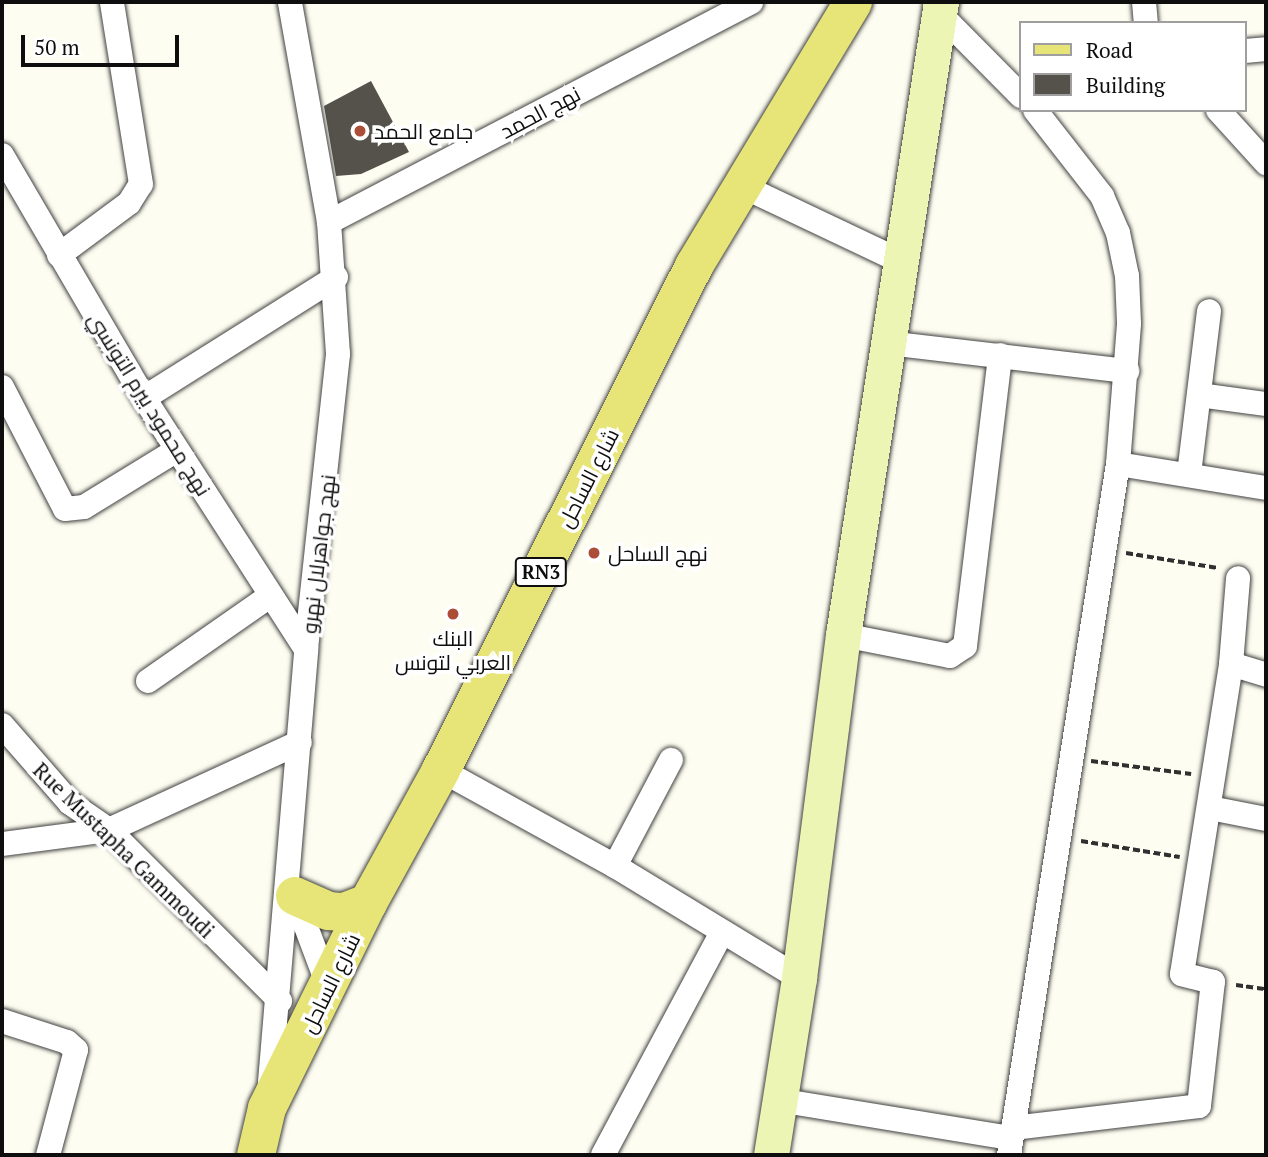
<!DOCTYPE html>
<meta charset="utf-8">
<style>
body{margin:0}
#map{position:relative;width:1268px;height:1157px;overflow:hidden;background:#fdfdf1;font-family:"PT Serif",Cairo,serif}
div>[style]{position:absolute}
.building>*{inset:0;background:#55524c}
.path>*{height:3.5px;margin-top:-1.75px;transform-origin:0;background:repeating-linear-gradient(90deg,#303030 0 7px,transparent 0 10.5px)}
.roads{filter:drop-shadow(0 0 2px #414141) drop-shadow(0 0 2px #414141)}
.street>*{height:24px;margin:-12px;padding:0 12px;transform-origin:12px;border-radius:12px;background:#fff}
.secondary>*{height:35px;margin:-17.5px;padding:0 17.5px;transform-origin:17.5px;border-radius:17.5px;background:#edf5b5}
.primary>*{height:38px;margin:-19px;padding:0 19px;transform-origin:19px;border-radius:19px;background:#e7e578}
.dots>*{width:19px;height:19px;translate:-50% -50%;box-sizing:border-box;border:4px solid #fff;border-radius:50%}
span{translate:-50% -50%;white-space:nowrap;text-align:center;line-height:1.15;-webkit-text-stroke:7px #fff;paint-order:stroke}
.shield-label span{padding:2px 5px;background:#fff;border:2px solid;border-radius:5px;-webkit-text-stroke-width:0}
.shield-label{font-size:19px;color:#0e0e0e;font-weight:700}
.street-label{font-size:21px;color:#0e0e0e}
.poi-label{font-size:21px;color:#0e0e0e}
.left{translate:0 -50%;text-align:left}
.frame{position:absolute;inset:0;border:4px solid #0e0e0e;pointer-events:none}
.legend{position:absolute;left:1019px;top:21px;width:228px;height:91px;box-sizing:border-box;background:#fff;border:2px solid #9f9f9f;margin:0;padding:9px 12px;list-style:none;font-size:21px;color:#0e0e0e}
.legend li{display:flex;align-items:center;gap:14px;height:35px}
.legend b{width:35px;border:2px solid #9f9f9f}
.scale{position:absolute;left:21px;top:35px;width:158px;height:32px;box-sizing:border-box;border:4px solid #0e0e0e;border-top:0;padding-left:9px;font-size:21px;line-height:24px;white-space:nowrap;color:#0e0e0e;-webkit-text-stroke:5px #fff;paint-order:stroke}
</style>
<div id="map">
<div class="building">
<i style="clip-path:polygon(371px 81px,409px 152px,361px 174px,336px 176px,324px 106px)"></i>
</div>
<div class="path">
<i style="left:1126px;top:553px;width:93px;rotate:9.3deg"></i>
<i style="left:1091px;top:761px;width:101px;rotate:7.4deg"></i>
<i style="left:1081px;top:841px;width:100px;rotate:9.2deg"></i>
<i style="left:1236px;top:985px;width:30px;rotate:8deg"></i>
</div>
<div class="roads">
<div class="street">
<i style="left:1144px;top:2px;width:21px;rotate:85deg"></i>
<i style="left:939px;top:13px;width:117px;rotate:45.3deg"></i>
<i style="left:1245px;top:51px;width:21px;rotate:-5deg"></i>
<i style="left:1218px;top:110px;width:72px;rotate:47.8deg"></i>
<i style="left:2px;top:155px;width:281px;rotate:59.7deg"></i>
<i style="left:144px;top:398px;width:299px;rotate:57.2deg"></i>
<i style="left:740px;top:185px;width:182px;rotate:25.4deg"></i>
<i style="left:329px;top:222px;width:476px;rotate:-27.5deg"></i>
<i style="left:59px;top:255px;width:87px;rotate:-36.6deg"></i>
<i style="left:129px;top:203px;width:22px;rotate:-58deg"></i>
<i style="left:141px;top:184px;width:184px;rotate:-99.1deg"></i>
<i style="left:888px;top:343px;width:241px;rotate:6.7deg"></i>
<i style="left:2px;top:387px;width:137px;rotate:62.7deg"></i>
<i style="left:65px;top:509px;width:19px;rotate:-6deg"></i>
<i style="left:84px;top:507px;width:109px;rotate:-31.5deg"></i>
<i style="left:1199px;top:395px;width:68px;rotate:7.7deg"></i>
<i style="left:144px;top:398px;width:227px;rotate:-32.2deg"></i>
<i style="left:1118px;top:464px;width:150px;rotate:9.2deg"></i>
<i style="left:1189px;top:474px;width:164px;rotate:-83deg"></i>
<i style="left:843px;top:635px;width:109px;rotate:11.1deg"></i>
<i style="left:950px;top:656px;width:18px;rotate:-34deg"></i>
<i style="left:965px;top:646px;width:293px;rotate:-83.1deg"></i>
<i style="left:1231px;top:664px;width:37px;rotate:17deg"></i>
<i style="left:148px;top:681px;width:149px;rotate:-34.9deg"></i>
<i style="left:2px;top:725px;width:103px;rotate:48.9deg"></i>
<i style="left:70px;top:803px;width:47px;rotate:34.7deg"></i>
<i style="left:109px;top:830px;width:242px;rotate:45deg"></i>
<i style="left:441px;top:770px;width:199px;rotate:28.9deg"></i>
<i style="left:615px;top:866px;width:215px;rotate:31.3deg"></i>
<i style="left:1210px;top:808px;width:57px;rotate:11.1deg"></i>
<i style="left:2px;top:844px;width:108px;rotate:-7.5deg"></i>
<i style="left:109px;top:830px;width:210px;rotate:-24.7deg"></i>
<i style="left:615px;top:866px;width:120px;rotate:-62.2deg"></i>
<i style="left:293px;top:892px;width:103px;rotate:69.4deg"></i>
<i style="left:2px;top:1021px;width:68px;rotate:17.9deg"></i>
<i style="left:67px;top:1042px;width:12px;rotate:42deg"></i>
<i style="left:76px;top:1050px;width:109px;rotate:104.9deg"></i>
<i style="left:270px;top:1082px;width:434px;rotate:-85.2deg"></i>
<i style="left:306px;top:649px;width:297px;rotate:-83.8deg"></i>
<i style="left:338px;top:354px;width:132px;rotate:-93.9deg"></i>
<i style="left:329px;top:222px;width:223px;rotate:-100.1deg"></i>
<i style="left:778px;top:1100px;width:236px;rotate:9.3deg"></i>
<i style="left:1013px;top:1128px;width:187px;rotate:-6.7deg"></i>
<i style="left:1199px;top:1106px;width:125px;rotate:-83.6deg"></i>
<i style="left:1213px;top:982px;width:32px;rotate:-166deg"></i>
<i style="left:1182px;top:974px;width:314px;rotate:-81deg"></i>
<i style="left:1231px;top:664px;width:86px;rotate:-85.3deg"></i>
<i style="left:603px;top:1155px;width:253px;rotate:-61.9deg"></i>
<i style="left:1009px;top:1155px;width:700px;rotate:-81.04deg"></i>
<i style="left:1118px;top:464px;width:141px;rotate:-85.5deg"></i>
<i style="left:1129px;top:323px;width:47px;rotate:-92.4deg"></i>
<i style="left:1127px;top:276px;width:44px;rotate:-101.8deg"></i>
<i style="left:1118px;top:233px;width:40px;rotate:-113.4deg"></i>
<i style="left:1102px;top:196px;width:109px;rotate:-127.9deg"></i>
</div>
<div class="secondary">
<i style="left:771px;top:1155px;width:179px;rotate:-81deg"></i>
<i style="left:799px;top:978px;width:346px;rotate:-82.7deg"></i>
<i style="left:843px;top:635px;width:641px;rotate:-81.2deg"></i>
</div>
<div class="primary">
<i style="left:295px;top:896px;width:36px;rotate:24deg"></i>
<i style="left:328px;top:911px;width:16px;rotate:4deg"></i>
<i style="left:344px;top:912px;width:26px;rotate:-21deg"></i>
<i style="left:256px;top:1155px;width:48px;rotate:-76.8deg"></i>
<i style="left:267px;top:1108px;width:229px;rotate:-63.8deg"></i>
<i style="left:368px;top:903px;width:152px;rotate:-61.2deg"></i>
<i style="left:441px;top:770px;width:564px;rotate:-63.34deg"></i>
<i style="left:694px;top:266px;width:308px;rotate:-58.9deg"></i>
</div>
</div>
<div class="dots">
<i style="left:360px;top:131px;background:#ac4d38"></i>
<i style="left:594px;top:553px;background:#ac4d38"></i>
<i style="left:453px;top:614px;background:#ac4d38"></i>
</div>
<div class="shield-label">
<span style="left:541px;top:572px">RN3</span>
</div>
<div class="street-label">
<span style="left:540px;top:112px;rotate:-28deg">نهج الحمد</span>
<span style="left:150px;top:404px;rotate:58deg">نهج محمود بيرم التونسي</span>
<span style="left:588px;top:478px;rotate:-63deg">شارع الساحل</span>
<span style="left:318px;top:554px;rotate:-83deg">نهج جواهرلال نهرو</span>
<span style="left:124px;top:850px;rotate:44deg">Rue Mustapha Gammoudi</span>
<span style="left:330px;top:983px;rotate:-64deg">شارع الساحل</span>
</div>
<div class="poi-label">
<span class="left" style="left:374px;top:131px">جامع الحمد</span>
<span class="left" style="left:608px;top:553px">نهج الساحل</span>
<span style="left:453px;top:650px">البنك<br>العربي لتونس</span>
</div>
<div class="frame"></div>
<ul class="legend">
<li><b style="height:9px;background:#e7e578"></b>Road</li>
<li><b style="height:19px;background:#55524c"></b>Building</li>
</ul>
<div class="scale">50 m</div>
</div>
